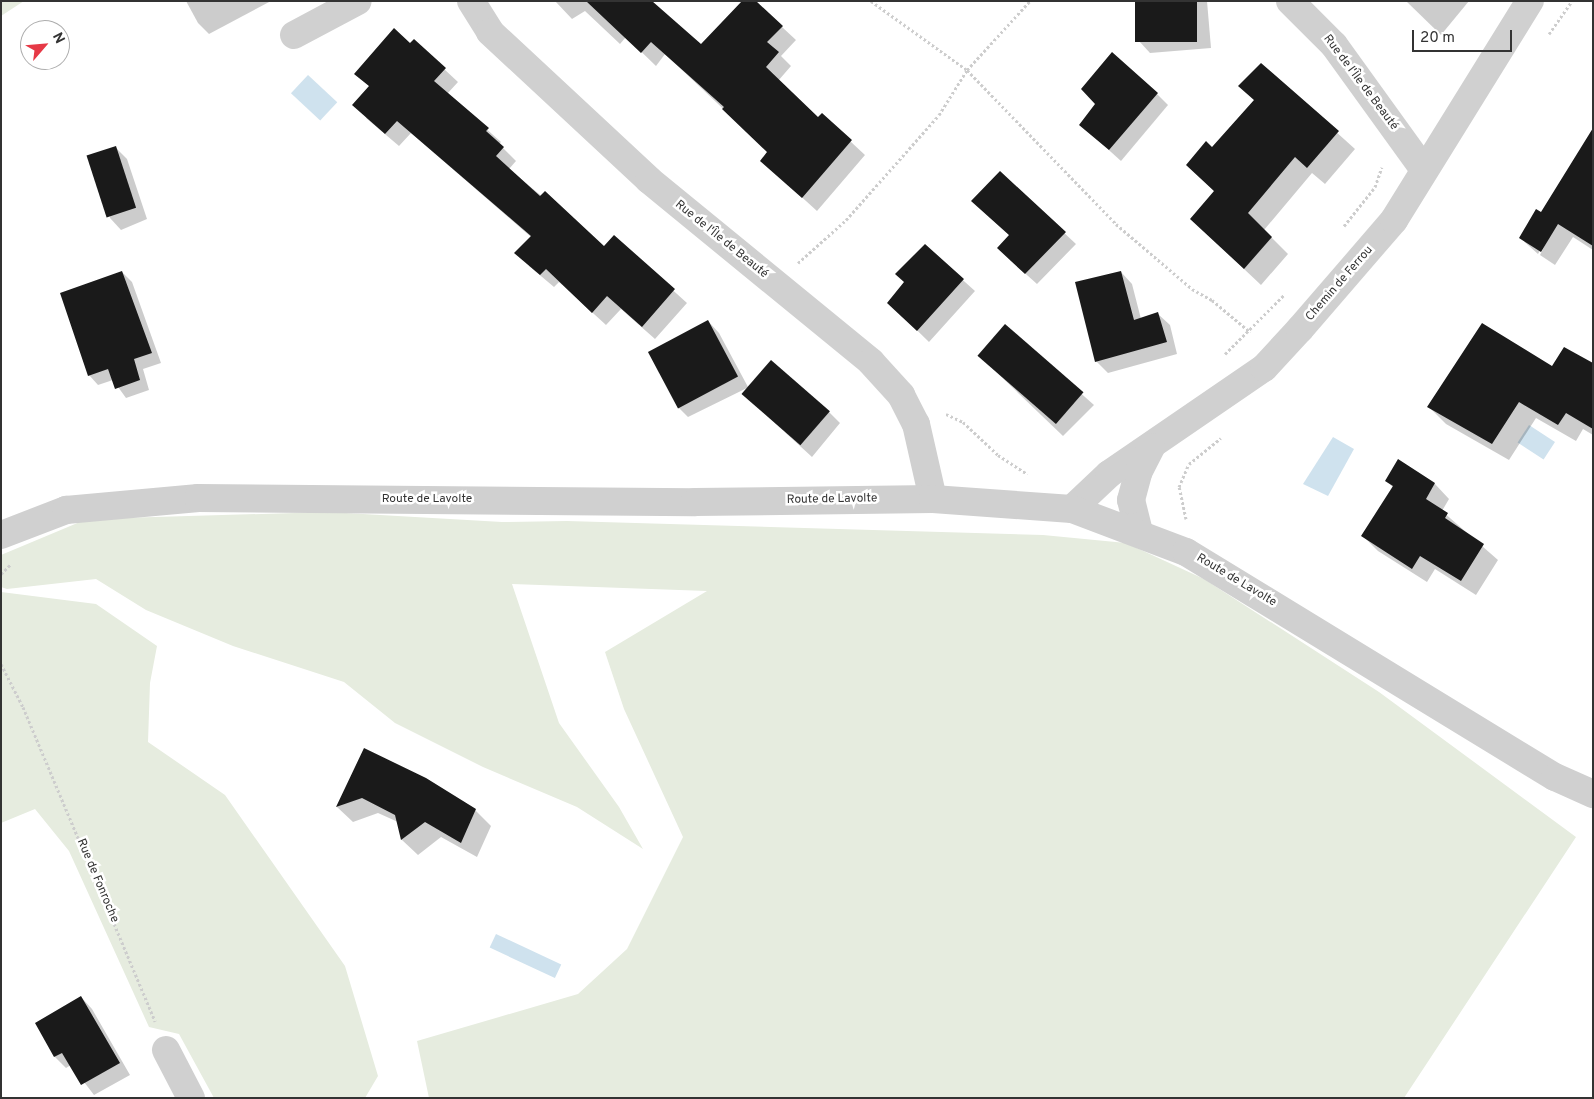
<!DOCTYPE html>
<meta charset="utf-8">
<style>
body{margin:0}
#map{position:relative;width:1594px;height:1099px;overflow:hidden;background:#fff;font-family:Overpass,sans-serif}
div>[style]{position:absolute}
.green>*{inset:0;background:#e6ecdf}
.water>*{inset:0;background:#cfe2ee;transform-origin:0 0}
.shadow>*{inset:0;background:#0003}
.building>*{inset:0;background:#1a1a1a;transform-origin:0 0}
.path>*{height:3px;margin-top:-1.5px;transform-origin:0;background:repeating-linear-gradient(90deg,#cdcdcd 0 2.5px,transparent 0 5px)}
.minor>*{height:28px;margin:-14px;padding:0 14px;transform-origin:14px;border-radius:14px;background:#d0d0d0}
span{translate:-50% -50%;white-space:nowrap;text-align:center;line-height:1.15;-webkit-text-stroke:5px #fff;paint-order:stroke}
.street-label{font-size:12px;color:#333}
.frame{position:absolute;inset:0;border:2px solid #333;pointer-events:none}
.north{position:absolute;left:20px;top:20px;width:50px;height:50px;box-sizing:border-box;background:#fff;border:1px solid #adadad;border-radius:50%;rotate:63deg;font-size:14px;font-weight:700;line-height:20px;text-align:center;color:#333}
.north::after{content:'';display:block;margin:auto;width:18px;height:22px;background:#e63946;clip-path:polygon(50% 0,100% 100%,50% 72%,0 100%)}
.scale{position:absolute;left:1412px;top:30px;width:100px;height:22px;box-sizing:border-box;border:2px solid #333;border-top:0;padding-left:6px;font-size:15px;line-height:18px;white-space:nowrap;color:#333;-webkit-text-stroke:4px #fff;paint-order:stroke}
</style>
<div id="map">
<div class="green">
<i style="clip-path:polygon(1px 1px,24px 1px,1px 16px)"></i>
<i style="clip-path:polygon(328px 512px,502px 522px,567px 521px,1043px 535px,1126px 543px,1204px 579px,1379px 692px,1576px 837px,1404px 1098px,429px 1098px,417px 1041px,578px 994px,627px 949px,683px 837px,624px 709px,605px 652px,707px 591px,512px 584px,559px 723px,619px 807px,643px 849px,577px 807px,483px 767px,395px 723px,344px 682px,233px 646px,146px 610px,96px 579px,7px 589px,1px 587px,1px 555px,87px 519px)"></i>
<i style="clip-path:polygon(1px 592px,96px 604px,157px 646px,150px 683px,148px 742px,225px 795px,345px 966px,378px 1076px,365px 1098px,214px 1098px,179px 1034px,149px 1027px,69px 851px,35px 809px,1px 823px)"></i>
</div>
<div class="water">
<i style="left:308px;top:75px;width:40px;height:25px;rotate:43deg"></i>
<i style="left:1529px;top:425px;width:31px;height:21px;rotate:33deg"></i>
<i style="clip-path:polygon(1333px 437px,1354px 449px,1328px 496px,1303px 484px)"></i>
<i style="left:496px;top:934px;width:72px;height:15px;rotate:25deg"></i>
</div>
<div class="shadow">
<i style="clip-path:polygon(186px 1px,271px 1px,209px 34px,198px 23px)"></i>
<i style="clip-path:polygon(555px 1px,650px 1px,701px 46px,782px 27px,796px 40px,781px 56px,791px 66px,778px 81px,818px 119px,822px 115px,865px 155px,817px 211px,762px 161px,769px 152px,665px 54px,656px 66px,626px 37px,620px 44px,585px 11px,572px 19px)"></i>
<i style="clip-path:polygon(1136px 1px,1207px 1px,1211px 48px,1150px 53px,1139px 41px)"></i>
<i style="clip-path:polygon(1406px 1px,1469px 1px,1441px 35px)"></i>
<i style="clip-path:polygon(414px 41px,458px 82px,447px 94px,501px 142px,499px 144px,516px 161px,509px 169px,604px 248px,614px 237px,687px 303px,655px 339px,621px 309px,606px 325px,559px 282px,554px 287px,529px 266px,531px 237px,411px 133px,399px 146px,366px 118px,370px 87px,356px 74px)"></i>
<i style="clip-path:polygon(1261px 64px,1355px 149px,1325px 184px,1312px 173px,1264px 230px,1288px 254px,1261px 285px,1208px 235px,1215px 192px,1187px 165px,1212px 149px,1255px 101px,1240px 86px)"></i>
<i style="clip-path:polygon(1157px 94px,1168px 105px,1121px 161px,1081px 125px)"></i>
<i style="clip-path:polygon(1593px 136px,1593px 250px,1573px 237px,1555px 265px,1540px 255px,1555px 225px,1538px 254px,1520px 238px,1541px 214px)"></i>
<i style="clip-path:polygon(116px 148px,127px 159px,147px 219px,121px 230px,110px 218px)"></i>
<i style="clip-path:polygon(1000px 173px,1076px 244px,1037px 284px,1010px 260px,1010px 236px,972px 201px)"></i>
<i style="clip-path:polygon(925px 246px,975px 291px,929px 342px,889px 303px,905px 283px)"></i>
<i style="clip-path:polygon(122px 272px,132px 282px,161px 363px,143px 369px,149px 390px,126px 398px,113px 380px,98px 385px,89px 375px)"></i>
<i style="clip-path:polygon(1121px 272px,1132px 284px,1141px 319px,1158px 314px,1170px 325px,1177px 354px,1108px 373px,1096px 361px)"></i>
<i style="clip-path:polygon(708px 321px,719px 333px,748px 387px,829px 412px,840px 423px,812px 457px,754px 404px,747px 388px,688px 417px,677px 406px)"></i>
<i style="clip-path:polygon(1005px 326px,1094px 405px,1063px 436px,988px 364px)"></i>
<i style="clip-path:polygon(1593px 365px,1593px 435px,1583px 429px,1576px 441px,1536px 418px,1509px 460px,1446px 424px,1429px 407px,1552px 368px)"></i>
<i style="clip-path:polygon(1399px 461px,1435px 484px,1449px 499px,1442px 511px,1498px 560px,1476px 595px,1435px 569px,1427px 582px,1378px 551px,1363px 536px,1394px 488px,1386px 481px)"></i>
<i style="clip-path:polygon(365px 750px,475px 810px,491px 826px,477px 857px,441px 837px,418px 855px,402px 840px,398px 822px,378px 813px,353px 822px,337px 807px)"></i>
<i style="clip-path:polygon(81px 997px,92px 1009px,130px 1075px,94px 1095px,71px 1065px,66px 1068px,55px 1057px,36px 1023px)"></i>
</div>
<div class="building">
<i style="clip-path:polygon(586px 1px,652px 1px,701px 44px,742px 1px,756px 1px,783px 26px,767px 42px,779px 52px,766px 67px,818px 117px,822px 113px,852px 140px,802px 198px,760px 161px,767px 152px,722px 109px,724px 107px,651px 42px,641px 53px)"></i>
<i style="left:1135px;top:1px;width:62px;height:41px"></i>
<i style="clip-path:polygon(394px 28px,410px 43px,414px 39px,446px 68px,434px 81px,489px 128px,486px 131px,504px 147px,496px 156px,540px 196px,545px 191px,604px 246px,614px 235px,675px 289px,642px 327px,607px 296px,592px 313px,546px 269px,540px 275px,514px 253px,531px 236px,397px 121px,385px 134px,352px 105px,369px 86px,354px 74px)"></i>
<i style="clip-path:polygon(1112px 52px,1158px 93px,1109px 150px,1079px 125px,1095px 104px,1081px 89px)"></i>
<i style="clip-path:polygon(1261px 63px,1339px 131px,1307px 168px,1295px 157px,1248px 213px,1272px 237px,1244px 269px,1190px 219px,1214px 191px,1186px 165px,1206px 141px,1212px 147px,1254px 100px,1238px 86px)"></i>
<i style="clip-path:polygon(1593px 128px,1593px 246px,1558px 224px,1541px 252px,1519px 238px,1536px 209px,1541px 212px)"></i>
<i style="left:116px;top:146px;width:65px;height:31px;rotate:72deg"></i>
<i style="clip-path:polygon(1000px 171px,1066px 232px,1025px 274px,997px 248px,1009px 235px,971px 201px)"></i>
<i style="clip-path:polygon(925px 244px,964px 279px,917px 331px,887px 303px,904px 282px,895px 274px)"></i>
<i style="clip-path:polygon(122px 271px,152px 353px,134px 359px,140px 380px,115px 389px,108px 369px,88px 376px,60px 293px)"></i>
<i style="clip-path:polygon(1121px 271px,1134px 320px,1158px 312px,1167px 342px,1095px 362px,1075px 282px)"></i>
<i style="left:708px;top:320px;width:64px;height:68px;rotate:62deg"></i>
<i style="clip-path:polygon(1482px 323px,1552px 366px,1564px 347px,1593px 363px,1593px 429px,1566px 413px,1558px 425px,1519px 402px,1492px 444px,1427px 407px)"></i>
<i style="left:1005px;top:324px;width:104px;height:42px;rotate:41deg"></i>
<i style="left:771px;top:360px;width:78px;height:45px;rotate:41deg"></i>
<i style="clip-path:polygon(1398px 459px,1435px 483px,1426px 499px,1448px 513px,1445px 518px,1484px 544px,1461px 581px,1420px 556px,1412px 569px,1361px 536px,1393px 486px,1385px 481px)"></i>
<i style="clip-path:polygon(364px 748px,426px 778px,476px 809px,461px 843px,425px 822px,401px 840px,395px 815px,362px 798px,336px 807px)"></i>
<i style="clip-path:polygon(81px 996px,120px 1063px,81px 1085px,62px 1053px,54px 1057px,35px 1023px)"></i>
</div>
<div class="path">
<i style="left:871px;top:1px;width:118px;rotate:35.7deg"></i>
<i style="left:967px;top:70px;width:93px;rotate:-47.6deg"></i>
<i style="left:1549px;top:34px;width:40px;rotate:-55.1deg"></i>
<i style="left:1344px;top:226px;width:50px;rotate:-51.5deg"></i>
<i style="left:1375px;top:187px;width:21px;rotate:-71deg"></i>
<i style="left:798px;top:263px;width:64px;rotate:-41.9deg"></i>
<i style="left:846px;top:220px;width:140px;rotate:-48.5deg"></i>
<i style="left:939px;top:115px;width:53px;rotate:-58.1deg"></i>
<i style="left:967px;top:70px;width:214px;rotate:45.9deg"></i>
<i style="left:1116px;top:224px;width:100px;rotate:40.5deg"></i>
<i style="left:1192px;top:289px;width:23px;rotate:29deg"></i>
<i style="left:1212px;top:300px;width:50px;rotate:40.1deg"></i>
<i style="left:1225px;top:354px;width:83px;rotate:-45deg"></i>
<i style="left:946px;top:414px;width:19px;rotate:25deg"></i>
<i style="left:963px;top:422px;width:48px;rotate:43.3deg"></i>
<i style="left:998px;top:455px;width:35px;rotate:33deg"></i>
<i style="left:1186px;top:519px;width:33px;rotate:-102deg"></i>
<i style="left:1179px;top:487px;width:25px;rotate:-67deg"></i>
<i style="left:1189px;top:464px;width:41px;rotate:-39.1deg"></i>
<i style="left:1px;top:574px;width:13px;rotate:-45deg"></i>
<i style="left:1px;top:664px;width:48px;rotate:62.9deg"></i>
<i style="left:23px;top:707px;width:341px;rotate:67.2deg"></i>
</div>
<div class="minor">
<i style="left:471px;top:1px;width:36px;rotate:58deg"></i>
<i style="left:490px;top:32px;width:217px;rotate:42.9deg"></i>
<i style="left:649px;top:180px;width:287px;rotate:39.3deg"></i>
<i style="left:871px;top:362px;width:45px;rotate:47.7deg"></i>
<i style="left:901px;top:395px;width:33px;rotate:63deg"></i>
<i style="left:916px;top:424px;width:77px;rotate:77.2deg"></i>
<i style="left:1290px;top:1px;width:62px;rotate:45deg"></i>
<i style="left:1334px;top:45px;width:154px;rotate:54.2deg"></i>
<i style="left:294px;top:35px;width:72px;rotate:-28deg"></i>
<i style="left:1072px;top:509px;width:51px;rotate:-43.4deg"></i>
<i style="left:1109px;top:474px;width:188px;rotate:-34.4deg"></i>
<i style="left:1264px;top:368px;width:53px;rotate:-47.3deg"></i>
<i style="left:1300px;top:329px;width:144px;rotate:-49.2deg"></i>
<i style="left:1394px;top:220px;width:258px;rotate:-58.2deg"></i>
<i style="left:1139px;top:532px;width:33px;rotate:-104deg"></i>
<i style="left:1131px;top:500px;width:28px;rotate:-75deg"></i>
<i style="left:1138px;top:473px;width:29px;rotate:-63deg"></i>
<i style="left:1px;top:535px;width:70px;rotate:-21deg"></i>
<i style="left:66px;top:510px;width:133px;rotate:-5.2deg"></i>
<i style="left:198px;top:498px;width:497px;rotate:0.5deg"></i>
<i style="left:695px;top:502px;width:238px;rotate:-0.7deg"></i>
<i style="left:933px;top:499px;width:139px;rotate:4.1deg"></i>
<i style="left:1072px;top:509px;width:122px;rotate:20.7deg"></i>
<i style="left:1186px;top:552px;width:432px;rotate:31.4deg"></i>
<i style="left:1555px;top:777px;width:42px;rotate:24.1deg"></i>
<i style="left:166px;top:1050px;width:54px;rotate:62.5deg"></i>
</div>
<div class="street-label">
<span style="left:1360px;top:83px;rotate:53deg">Rue de l'Île de Beauté</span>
<span style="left:721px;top:240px;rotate:39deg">Rue de l'Île de Beauté</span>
<span style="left:1340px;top:284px;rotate:-49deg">Chemin de Ferrou</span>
<span style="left:427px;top:500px">Route de Lavolte</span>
<span style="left:832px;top:500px;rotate:-1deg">Route de Lavolte</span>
<span style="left:1236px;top:581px;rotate:31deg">Route de Lavolte</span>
<span style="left:97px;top:881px;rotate:67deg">Rue de Fonroche</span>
</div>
<div class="frame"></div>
<div class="north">N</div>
<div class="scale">20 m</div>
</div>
